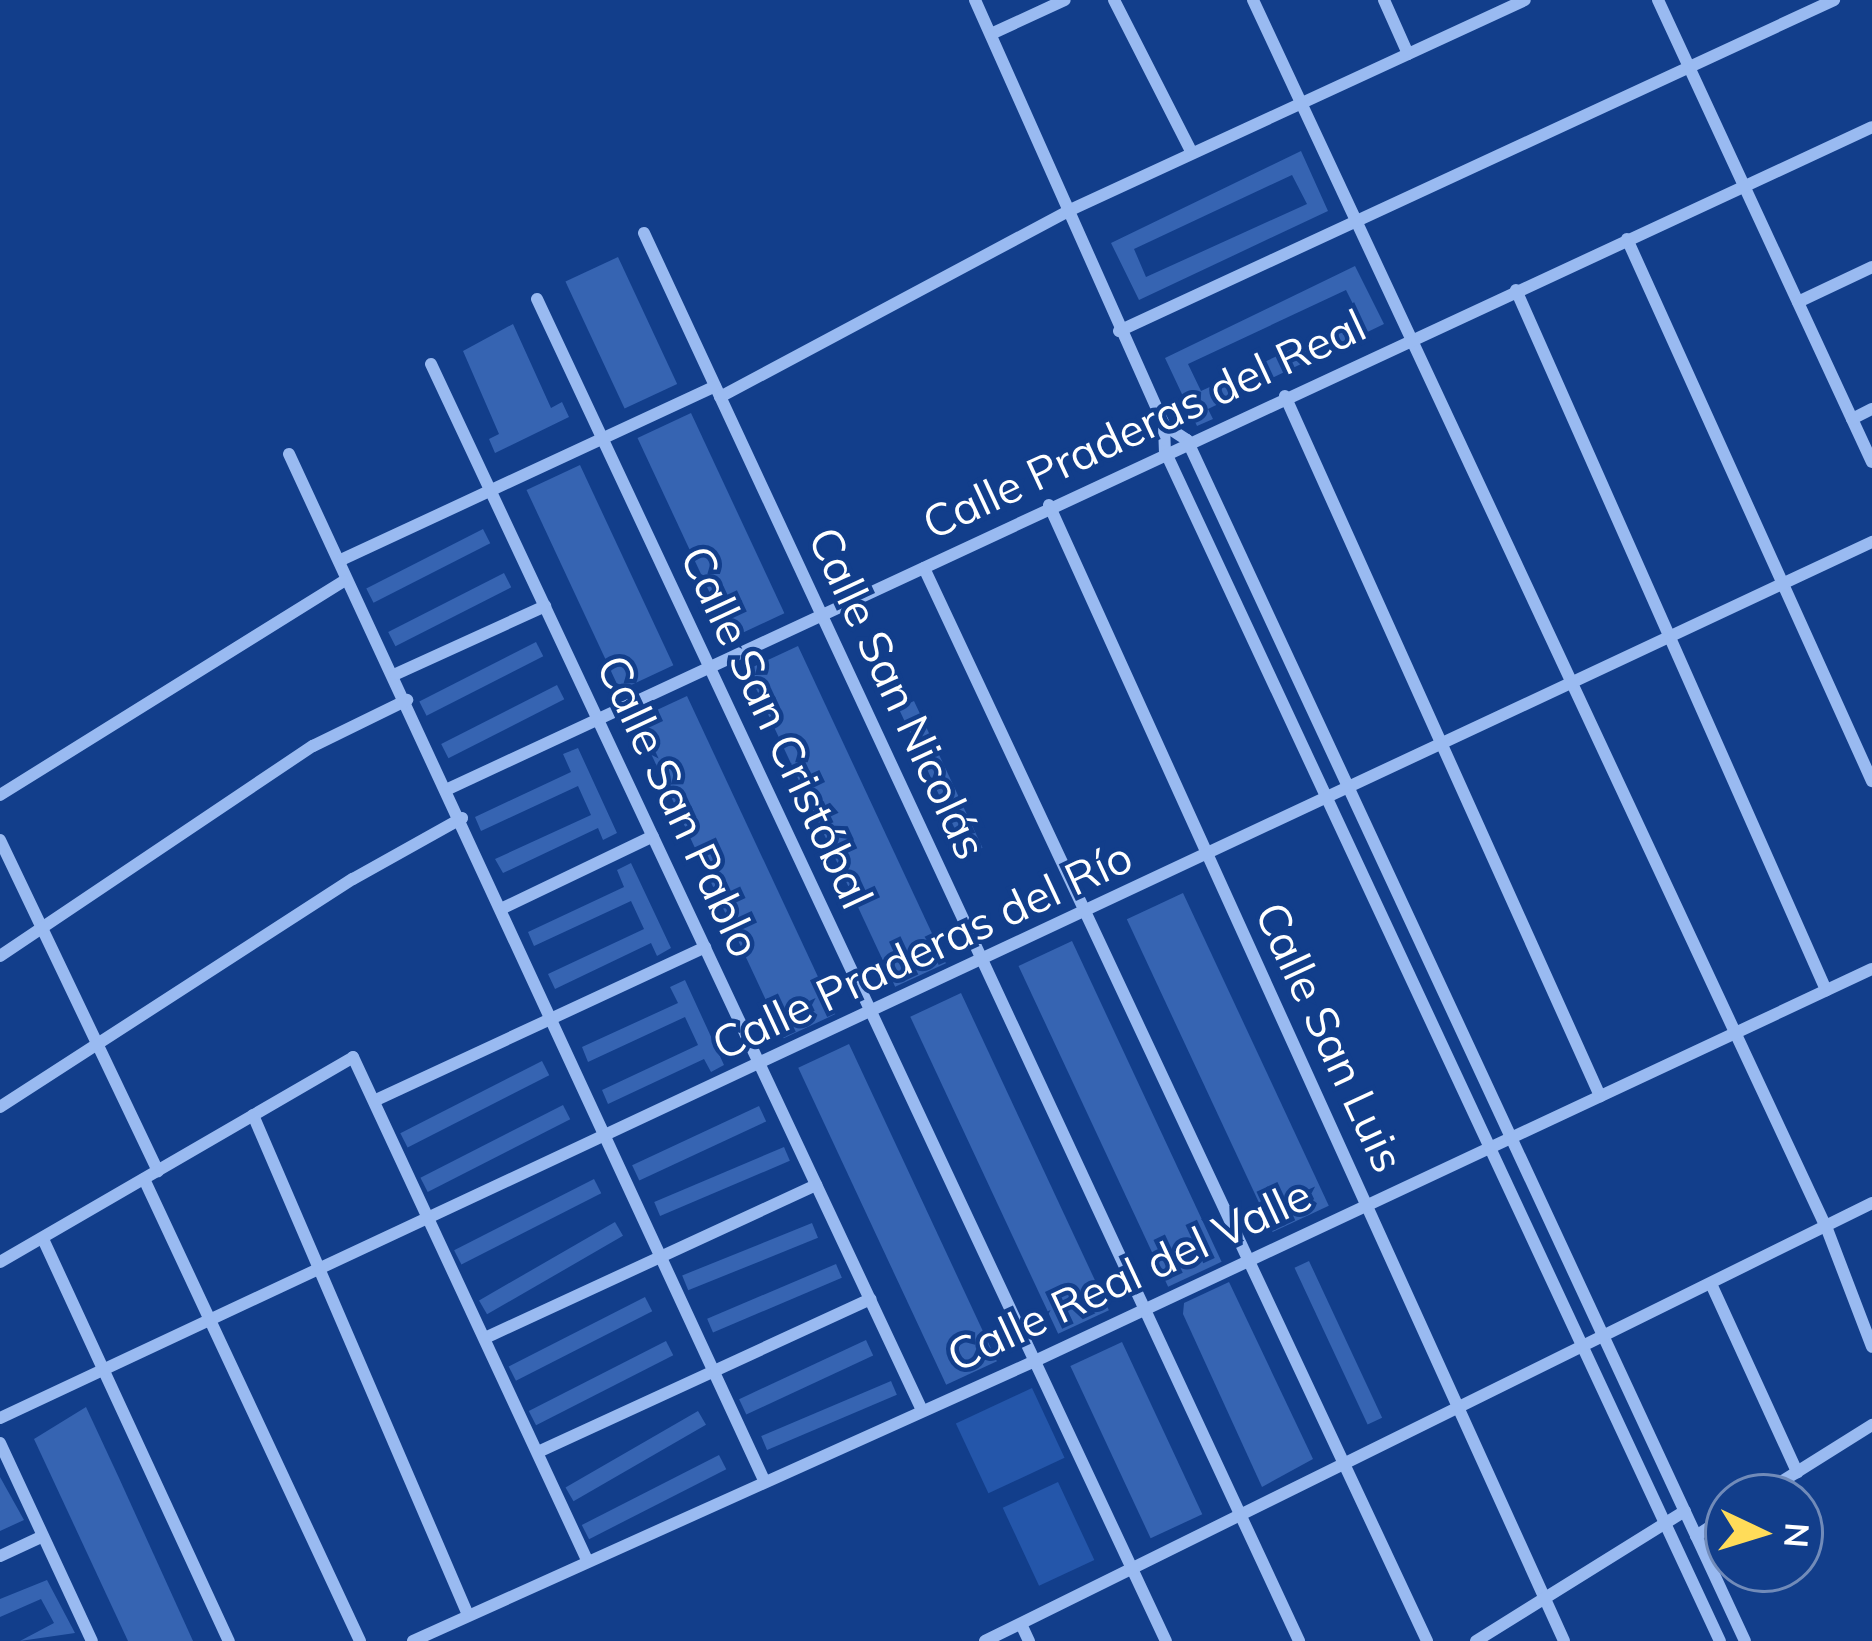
<!DOCTYPE html>
<meta charset="utf-8">
<style>
body{margin:0}
#map{position:relative;width:1872px;height:1641px;overflow:hidden;background:#123e8b;font-family:Mulish,sans-serif}
div>[style]{position:absolute}
.green>*{inset:0;background:#2456aa;transform-origin:0 0}
.building>*{inset:0;background:#3664b2;transform-origin:0 0}
.street>*{height:12px;margin:-6px;padding:0 6px;transform-origin:6px;border-radius:6px;background:#99baf1}
span{translate:-50% -50%;white-space:nowrap;text-align:center;line-height:1.15;-webkit-text-stroke:9px #123e8b;paint-order:stroke}
.street-label{font-size:45px;color:#fff}
.north{position:absolute;left:1704px;top:1473px;width:120px;height:120px;box-sizing:border-box;background:#123e8b;border:3px solid #718bb9;border-radius:50%;rotate:94deg;font-size:33px;font-weight:700;line-height:48px;text-align:center;color:#fff}
.north::after{content:'';display:block;margin:auto;width:42px;height:54px;background:#ffdc59;clip-path:polygon(50% 0,100% 100%,50% 72%,0 100%)}
</style>
<div id="map">
<div class="green">
<i style="left:1032px;top:1388px;width:77px;height:84px;rotate:65deg"></i>
<i style="left:1058px;top:1482px;width:86px;height:61px;rotate:65deg"></i>
</div>
<div class="building">
<i style="clip-path:polygon(evenodd,1301px 151px,1328px 211px,1139px 300px,1111px 243px,1301px 151px,1292px 175px,1307px 204px,1146px 277px,1134px 249px,1292px 175px)"></i>
<i style="left:618px;top:257px;width:140px;height:58px;rotate:65deg"></i>
<i style="clip-path:polygon(evenodd,1355px 266px,1384px 324px,1208px 409px,1213px 419px,1197px 426px,1165px 358px,1355px 266px,1346px 290px,1360px 318px,1201px 391px,1188px 364px,1346px 290px)"></i>
<i style="clip-path:polygon(513px 324px,551px 408px,562px 402px,569px 417px,495px 453px,489px 439px,499px 434px,463px 351px)"></i>
<i style="left:691px;top:413px;width:221px;height:59px;rotate:65deg"></i>
<i style="left:580px;top:465px;width:221px;height:59px;rotate:65deg"></i>
<i style="left:483px;top:529px;width:16px;height:131px;rotate:63deg"></i>
<i style="left:504px;top:573px;width:16px;height:130px;rotate:63deg"></i>
<i style="left:536px;top:642px;width:16px;height:131px;rotate:63deg"></i>
<i style="left:798px;top:646px;width:350px;height:56px;rotate:65deg"></i>
<i style="left:557px;top:685px;width:16px;height:130px;rotate:63deg"></i>
<i style="left:687px;top:696px;width:351px;height:57px;rotate:65deg"></i>
<i style="left:914px;top:701px;width:162px;height:17px;rotate:65deg"></i>
<i style="clip-path:polygon(578px 748px,617px 833px,603px 840px,598px 828px,503px 873px,495px 859px,591px 815px,578px 786px,481px 831px,475px 817px,571px 772px,563px 754px)"></i>
<i style="clip-path:polygon(631px 863px,671px 948px,657px 956px,651px 943px,555px 989px,548px 974px,644px 929px,631px 901px,534px 946px,528px 932px,624px 887px,617px 870px)"></i>
<i style="left:1183px;top:893px;width:345px;height:62px;rotate:65deg"></i>
<i style="left:1072px;top:941px;width:354px;height:59px;rotate:65deg"></i>
<i style="clip-path:polygon(685px 980px,724px 1065px,711px 1072px,704px 1059px,608px 1104px,602px 1090px,698px 1045px,685px 1017px,588px 1062px,582px 1047px,678px 1003px,670px 987px)"></i>
<i style="left:961px;top:993px;width:350px;height:56px;rotate:65deg"></i>
<i style="left:849px;top:1044px;width:350px;height:56px;rotate:65deg"></i>
<i style="left:542px;top:1061px;width:16px;height:159px;rotate:63deg"></i>
<i style="left:563px;top:1105px;width:16px;height:160px;rotate:63deg"></i>
<i style="left:759px;top:1106px;width:17px;height:140px;rotate:65deg"></i>
<i style="left:784px;top:1147px;width:15px;height:141px;rotate:67deg"></i>
<i style="left:594px;top:1179px;width:16px;height:157px;rotate:63deg"></i>
<i style="left:615px;top:1222px;width:16px;height:157px;rotate:60deg"></i>
<i style="left:812px;top:1223px;width:16px;height:140px;rotate:68deg"></i>
<i style="left:1309px;top:1261px;width:173px;height:16px;rotate:65deg"></i>
<i style="left:836px;top:1264px;width:15px;height:140px;rotate:67deg"></i>
<i style="clip-path:polygon(1229px 1282px,1313px 1459px,1262px 1487px,1183px 1314px,1184px 1303px)"></i>
<i style="left:645px;top:1297px;width:16px;height:153px;rotate:63deg"></i>
<i style="left:866px;top:1340px;width:17px;height:140px;rotate:65deg"></i>
<i style="left:666px;top:1341px;width:16px;height:154px;rotate:63deg"></i>
<i style="left:1122px;top:1342px;width:190px;height:57px;rotate:65deg"></i>
<i style="left:891px;top:1381px;width:15px;height:141px;rotate:67deg"></i>
<i style="clip-path:polygon(86px 1407px,119px 1478px,193px 1641px,128px 1641px,34px 1439px)"></i>
<i style="left:698px;top:1411px;width:16px;height:153px;rotate:60deg"></i>
<i style="left:719px;top:1455px;width:16px;height:154px;rotate:63deg"></i>
<i style="clip-path:polygon(0 1477px,24px 1520px,0 1531px)"></i>
<i style="clip-path:polygon(47px 1580px,75px 1633px,20px 1641px,54px 1623px,41px 1599px,0 1617px,0 1599px)"></i>
</div>
<div class="street">
<i style="left:975px;top:0;width:465px;rotate:66deg"></i>
<i style="left:1164px;top:425px;width:27px;rotate:33deg"></i>
<i style="left:1114px;top:0;width:172px;rotate:63deg"></i>
<i style="left:1253px;top:0;width:1356px;rotate:64.97deg"></i>
<i style="left:1827px;top:1229px;width:126px;rotate:69.1deg"></i>
<i style="left:1384px;top:0;width:59px;rotate:66deg"></i>
<i style="left:1658px;top:0;width:509px;rotate:65.15deg"></i>
<i style="left:991px;top:34px;width:81px;rotate:-24.7deg"></i>
<i style="left:644px;top:233px;width:1553px;rotate:65.05deg"></i>
<i style="left:1627px;top:239px;width:595px;rotate:65.68deg"></i>
<i style="left:1516px;top:290px;width:766px;rotate:66.11deg"></i>
<i style="left:537px;top:299px;width:1482px;rotate:64.89deg"></i>
<i style="left:1798px;top:302px;width:82px;rotate:-25.3deg"></i>
<i style="left:1119px;top:331px;width:788px;rotate:-24.84deg"></i>
<i style="left:431px;top:364px;width:1153px;rotate:64.86deg"></i>
<i style="left:1285px;top:396px;width:768px;rotate:65.77deg"></i>
<i style="left:720px;top:397px;width:395px;rotate:-28.1deg"></i>
<i style="left:1068px;top:211px;width:503px;rotate:-24.78deg"></i>
<i style="left:1852px;top:419px;width:22px;rotate:-27deg"></i>
<i style="left:1164px;top:425px;width:26px;rotate:88deg"></i>
<i style="left:1165px;top:451px;width:1313px;rotate:65deg"></i>
<i style="left:1187px;top:440px;width:1324px;rotate:65.08deg"></i>
<i style="left:289px;top:454px;width:1131px;rotate:65.16deg"></i>
<i style="left:1049px;top:505px;width:1247px;rotate:65.61deg"></i>
<i style="left:343px;top:559px;width:410px;rotate:-24.9deg"></i>
<i style="left:924px;top:568px;width:1185px;rotate:64.88deg"></i>
<i style="left:396px;top:674px;width:164px;rotate:-24.5deg"></i>
<i style="left:448px;top:789px;width:1570px;rotate:-24.93deg"></i>
<i style="left:0;top:795px;width:405px;rotate:-31.9deg"></i>
<i style="left:0;top:840px;width:367px;rotate:64.5deg"></i>
<i style="left:503px;top:908px;width:166px;rotate:-25.6deg"></i>
<i style="left:0;top:956px;width:377px;rotate:-33.9deg"></i>
<i style="left:313px;top:746px;width:105px;rotate:-26.1deg"></i>
<i style="left:376px;top:1100px;width:363px;rotate:-24.9deg"></i>
<i style="left:0;top:1107px;width:420px;rotate:-32.9deg"></i>
<i style="left:353px;top:879px;width:125px;rotate:-29.2deg"></i>
<i style="left:253px;top:1115px;width:544px;rotate:66.73deg"></i>
<i style="left:144px;top:1179px;width:510px;rotate:64.94deg"></i>
<i style="left:43px;top:1239px;width:443px;rotate:65.2deg"></i>
<i style="left:0;top:1262px;width:408px;rotate:-30.1deg"></i>
<i style="left:353px;top:1057px;width:555px;rotate:65.05deg"></i>
<i style="left:1712px;top:1286px;width:205px;rotate:65.4deg"></i>
<i style="left:485px;top:1338px;width:365px;rotate:-24.8deg"></i>
<i style="left:0;top:1418px;width:2067px;rotate:-25.08deg"></i>
<i style="left:0;top:1443px;width:218px;rotate:65.1deg"></i>
<i style="left:538px;top:1452px;width:366px;rotate:-24.7deg"></i>
<i style="left:1757px;top:1497px;width:136px;rotate:-32.1deg"></i>
<i style="left:1696px;top:1536px;width:38px;rotate:-33deg"></i>
<i style="left:0;top:1556px;width:47px;rotate:-24.9deg"></i>
<i style="left:1021px;top:1624px;width:19px;rotate:65deg"></i>
<i style="left:413px;top:1641px;width:682px;rotate:-24.24deg"></i>
<i style="left:1035px;top:1361px;width:924px;rotate:-25.1deg"></i>
<i style="left:985px;top:1641px;width:989px;rotate:-26.28deg"></i>
<i style="left:1476px;top:1641px;width:246px;rotate:-31.9deg"></i>
</div>
<div class="street-label">
<span style="left:1144px;top:424px;rotate:-25deg">Calle Praderas del Real</span>
<span style="left:898px;top:693px;rotate:65deg">Calle San Nicolás</span>
<span style="left:777px;top:727px;rotate:65deg">Calle San Cristóbal</span>
<span style="left:679px;top:806px;rotate:65deg">Calle San Pablo</span>
<span style="left:922px;top:950px;rotate:-25deg">Calle Praderas del Río</span>
<span style="left:1330px;top:1037px;rotate:65deg">Calle San Luis</span>
<span style="left:1129px;top:1275px;rotate:-25deg">Calle Real del Valle</span>
</div>
<div class="north">N</div>
</div>
